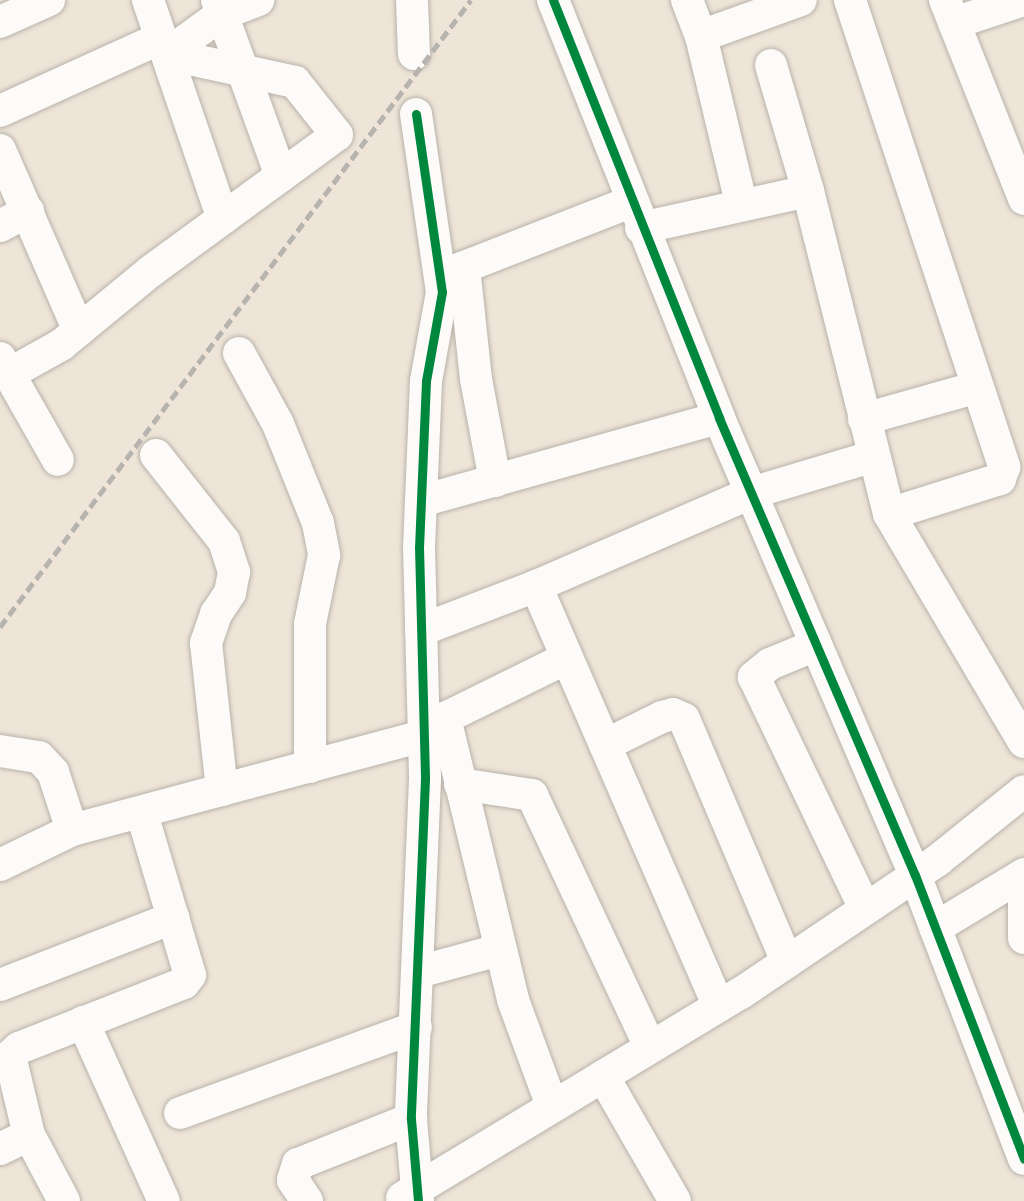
<!DOCTYPE html>
<style>
body{margin:0}
#map{position:relative;width:1024px;height:1201px;overflow:hidden;background:#eee5d8;font-family:Sriracha,sans-serif}
div>[style]{position:absolute}
.roads{filter:drop-shadow(0 0 2px #b9b2a9) drop-shadow(0 0 2px #b9b2a9)}
.street>*{height:32px;margin:-16px;padding:0 16px;transform-origin:16px;border-radius:16px;background:#fcfbf9}
.rail>*{height:5px;margin-top:-2.5px;transform-origin:0;background:repeating-linear-gradient(90deg,#b7b4b0 0 10px,transparent 0 15px)}
.cycleway>*{height:9px;margin:-4.5px;padding:0 4.5px;transform-origin:4.5px;border-radius:4.5px;background:#00873e}
span{translate:-50% -50%;white-space:nowrap;text-align:center;line-height:1.15;-webkit-text-stroke:7px #fbf7ec;paint-order:stroke}
</style>
<div id="map">
<div class="roads">
<div class="street">
<i style="left:148px;top:0;width:231px;rotate:71.1deg"></i>
<i style="left:217px;top:0;width:187px;rotate:70deg"></i>
<i style="left:412px;top:0;width:54px;rotate:87.9deg"></i>
<i style="left:553px;top:0;width:450px;rotate:68.3deg"></i>
<i style="left:719px;top:418px;width:497px;rotate:66.8deg"></i>
<i style="left:915px;top:875px;width:304px;rotate:69deg"></i>
<i style="left:687px;top:0;width:39px;rotate:69deg"></i>
<i style="left:701px;top:36px;width:172px;rotate:76.5deg"></i>
<i style="left:850px;top:0;width:492px;rotate:71.7deg"></i>
<i style="left:1004px;top:467px;width:13px;rotate:108deg"></i>
<i style="left:1000px;top:479px;width:116px;rotate:162.5deg"></i>
<i style="left:945px;top:0;width:214px;rotate:68.3deg"></i>
<i style="left:0;top:22px;width:54px;rotate:-24.2deg"></i>
<i style="left:954px;top:23px;width:74px;rotate:-18.2deg"></i>
<i style="left:701px;top:36px;width:106px;rotate:-19.8deg"></i>
<i style="left:771px;top:65px;width:131px;rotate:73.6deg"></i>
<i style="left:808px;top:191px;width:333px;rotate:75.9deg"></i>
<i style="left:889px;top:514px;width:265px;rotate:59.4deg"></i>
<i style="left:0;top:111px;width:177px;rotate:-24.4deg"></i>
<i style="left:416px;top:114px;width:180px;rotate:81.7deg"></i>
<i style="left:442px;top:292px;width:90px;rotate:100.2deg"></i>
<i style="left:426px;top:381px;width:166px;rotate:92.4deg"></i>
<i style="left:419px;top:547px;width:232px;rotate:88.5deg"></i>
<i style="left:425px;top:779px;width:340px;rotate:92.4deg"></i>
<i style="left:411px;top:1119px;width:82px;rotate:85.1deg"></i>
<i style="left:0;top:150px;width:197px;rotate:66.4deg"></i>
<i style="left:0;top:226px;width:32px;rotate:-28deg"></i>
<i style="left:641px;top:228px;width:171px;rotate:-12.5deg"></i>
<i style="left:464px;top:267px;width:113px;rotate:83.9deg"></i>
<i style="left:476px;top:379px;width:104px;rotate:79.4deg"></i>
<i style="left:446px;top:274px;width:199px;rotate:-21.3deg"></i>
<i style="left:239px;top:353px;width:81px;rotate:61.2deg"></i>
<i style="left:278px;top:424px;width:107px;rotate:68deg"></i>
<i style="left:318px;top:523px;width:33px;rotate:79deg"></i>
<i style="left:324px;top:555px;width:70px;rotate:101.5deg"></i>
<i style="left:310px;top:624px;width:143px;rotate:90deg"></i>
<i style="left:0;top:358px;width:117px;rotate:60.4deg"></i>
<i style="left:9px;top:374px;width:60px;rotate:-29.1deg"></i>
<i style="left:61px;top:345px;width:117px;rotate:-39.4deg"></i>
<i style="left:151px;top:271px;width:230px;rotate:-36.2deg"></i>
<i style="left:337px;top:135px;width:68px;rotate:-128.4deg"></i>
<i style="left:295px;top:82px;width:131px;rotate:-167.7deg"></i>
<i style="left:167px;top:54px;width:68px;rotate:-36deg"></i>
<i style="left:222px;top:14px;width:39px;rotate:-21deg"></i>
<i style="left:864px;top:419px;width:118px;rotate:-15.7deg"></i>
<i style="left:156px;top:455px;width:110px;rotate:51.7deg"></i>
<i style="left:224px;top:541px;width:33px;rotate:72deg"></i>
<i style="left:234px;top:572px;width:21px;rotate:101deg"></i>
<i style="left:230px;top:593px;width:25px;rotate:124deg"></i>
<i style="left:216px;top:614px;width:31px;rotate:109deg"></i>
<i style="left:206px;top:643px;width:148px;rotate:83.8deg"></i>
<i style="left:421px;top:501px;width:309px;rotate:-15.6deg"></i>
<i style="left:536px;top:586px;width:458px;rotate:66.5deg"></i>
<i style="left:421px;top:630px;width:123px;rotate:-20.9deg"></i>
<i style="left:536px;top:586px;width:234px;rotate:-23.4deg"></i>
<i style="left:751px;top:493px;width:125px;rotate:-16.7deg"></i>
<i style="left:816px;top:645px;width:50px;rotate:157.6deg"></i>
<i style="left:770px;top:664px;width:21px;rotate:141deg"></i>
<i style="left:754px;top:677px;width:257px;rotate:64.4deg"></i>
<i style="left:445px;top:718px;width:290px;rotate:76.4deg"></i>
<i style="left:513px;top:1000px;width:113px;rotate:69.8deg"></i>
<i style="left:605px;top:745px;width:64px;rotate:-26.2deg"></i>
<i style="left:662px;top:717px;width:11px;rotate:-15deg"></i>
<i style="left:673px;top:714px;width:12px;rotate:24deg"></i>
<i style="left:684px;top:719px;width:264px;rotate:67deg"></i>
<i style="left:0;top:751px;width:39px;rotate:9deg"></i>
<i style="left:39px;top:757px;width:21px;rotate:47deg"></i>
<i style="left:53px;top:772px;width:61px;rotate:71.9deg"></i>
<i style="left:460px;top:784px;width:73px;rotate:8.7deg"></i>
<i style="left:532px;top:795px;width:278px;rotate:64.9deg"></i>
<i style="left:0;top:865px;width:80px;rotate:-25.9deg"></i>
<i style="left:72px;top:830px;width:364px;rotate:-15deg"></i>
<i style="left:424px;top:736px;width:28px;rotate:-41deg"></i>
<i style="left:445px;top:718px;width:136px;rotate:-26.2deg"></i>
<i style="left:1024px;top:890px;width:48px;rotate:90deg"></i>
<i style="left:935px;top:928px;width:104px;rotate:-31.2deg"></i>
<i style="left:418px;top:972px;width:84px;rotate:-15.2deg"></i>
<i style="left:0;top:985px;width:186px;rotate:-21.2deg"></i>
<i style="left:83px;top:1022px;width:196px;rotate:65.7deg"></i>
<i style="left:603px;top:1076px;width:144px;rotate:60.1deg"></i>
<i style="left:180px;top:1113px;width:251px;rotate:-20deg"></i>
<i style="left:0;top:1149px;width:32px;rotate:-26deg"></i>
<i style="left:402px;top:1198px;width:396px;rotate:-31.2deg"></i>
<i style="left:741px;top:993px;width:238px;rotate:-34deg"></i>
<i style="left:938px;top:860px;width:110px;rotate:-38.7deg"></i>
<i style="left:64px;top:1201px;width:75px;rotate:-117.9deg"></i>
<i style="left:29px;top:1135px;width:81px;rotate:-103.5deg"></i>
<i style="left:10px;top:1056px;width:12px;rotate:-42deg"></i>
<i style="left:19px;top:1048px;width:177px;rotate:-21.5deg"></i>
<i style="left:184px;top:983px;width:10px;rotate:-53deg"></i>
<i style="left:190px;top:975px;width:168px;rotate:-106.6deg"></i>
<i style="left:307px;top:1201px;width:25px;rotate:-124deg"></i>
<i style="left:293px;top:1180px;width:17px;rotate:-73deg"></i>
<i style="left:298px;top:1164px;width:122px;rotate:-21.7deg"></i>
</div>
</div>
<div class="rail">
<i style="left:0;top:627px;width:784px;rotate:-53.09deg"></i>
</div>
<div class="cycleway">
<i style="left:553px;top:0;width:450px;rotate:68.3deg"></i>
<i style="left:719px;top:418px;width:497px;rotate:66.8deg"></i>
<i style="left:915px;top:875px;width:304px;rotate:69deg"></i>
<i style="left:416px;top:114px;width:180px;rotate:81.7deg"></i>
<i style="left:442px;top:292px;width:90px;rotate:100.2deg"></i>
<i style="left:426px;top:381px;width:166px;rotate:92.4deg"></i>
<i style="left:419px;top:547px;width:232px;rotate:88.5deg"></i>
<i style="left:425px;top:779px;width:340px;rotate:92.4deg"></i>
<i style="left:411px;top:1119px;width:82px;rotate:85.1deg"></i>
</div>
</div>
